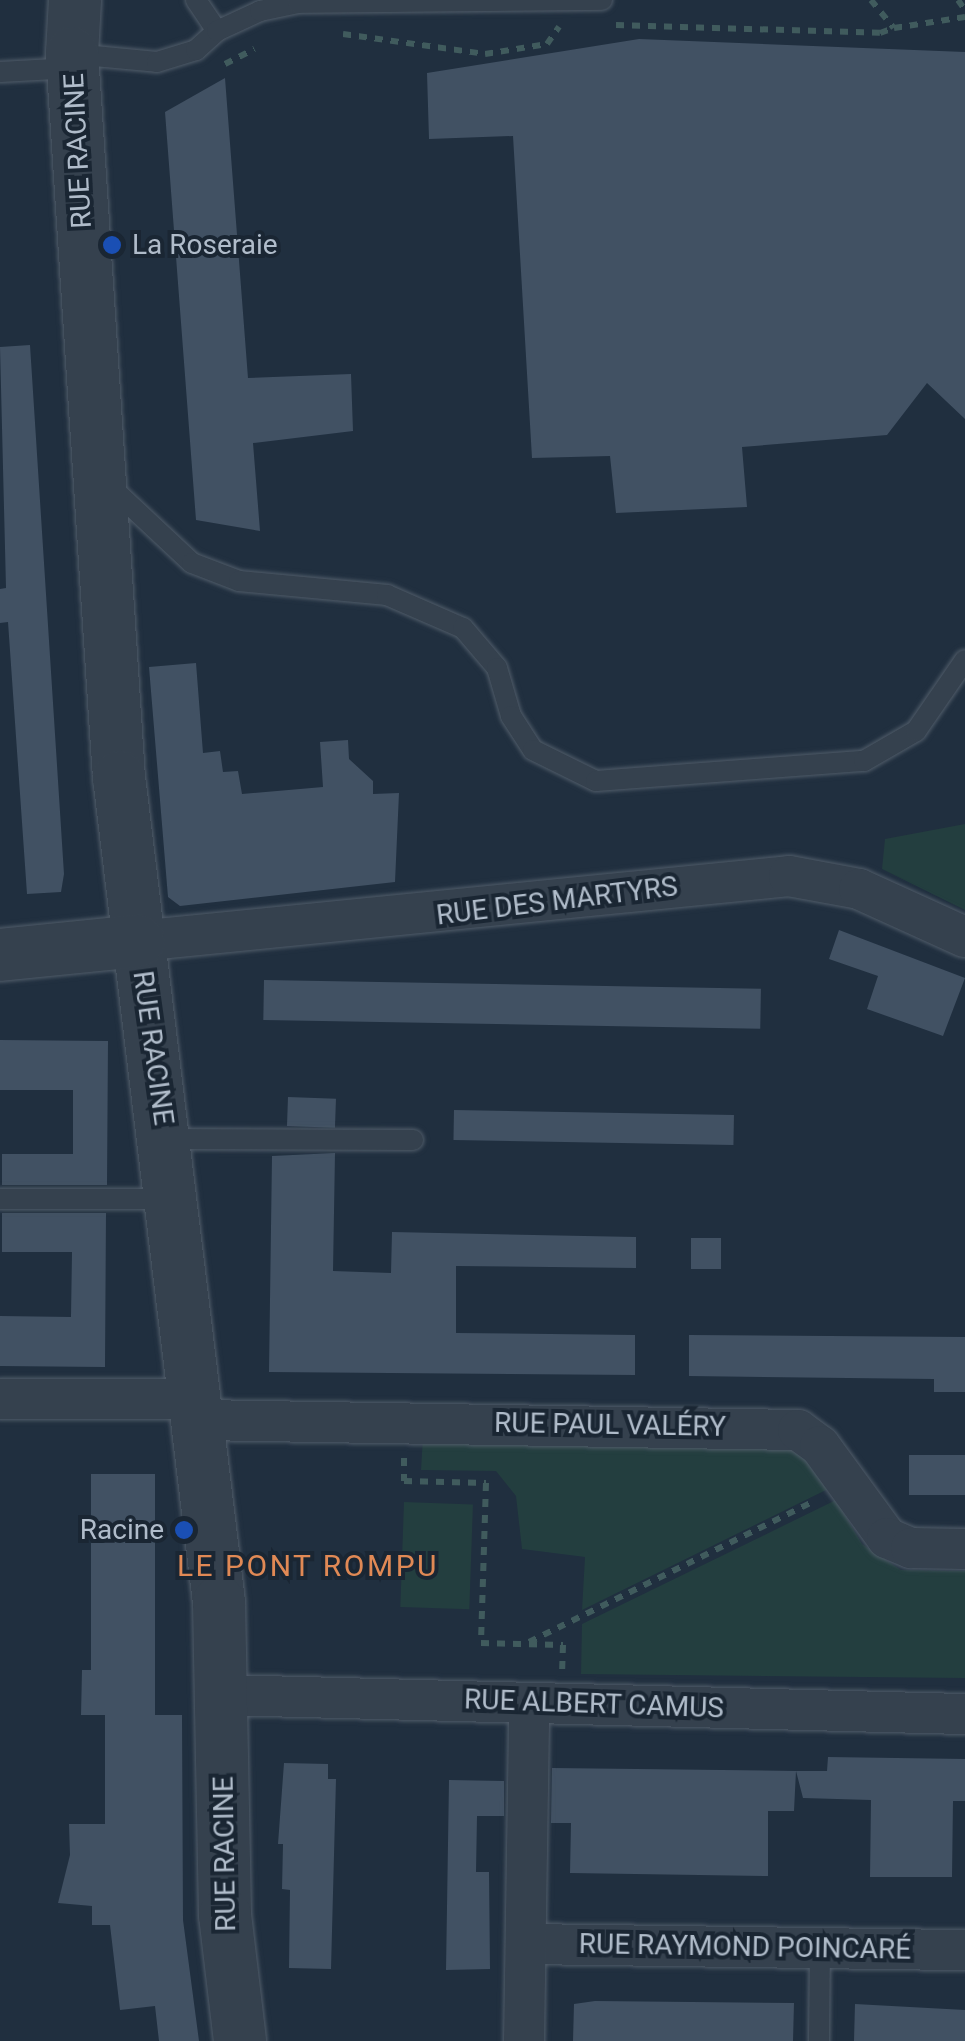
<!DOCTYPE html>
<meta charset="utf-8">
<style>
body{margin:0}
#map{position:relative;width:965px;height:2041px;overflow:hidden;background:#202f3f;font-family:Roboto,sans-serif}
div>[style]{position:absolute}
.green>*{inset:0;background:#233e3f;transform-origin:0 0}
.building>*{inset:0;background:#415163;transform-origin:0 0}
.path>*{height:6px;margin-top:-3px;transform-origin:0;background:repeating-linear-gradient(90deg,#405b5d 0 8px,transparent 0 16px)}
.roads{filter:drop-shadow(0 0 2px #505c69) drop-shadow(0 0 2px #505c69)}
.service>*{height:20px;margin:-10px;padding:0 10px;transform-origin:10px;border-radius:10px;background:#35414e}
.minor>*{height:40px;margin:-20px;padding:0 20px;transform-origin:20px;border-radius:20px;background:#35414e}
.tertiary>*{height:52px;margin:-26px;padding:0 26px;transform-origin:26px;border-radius:26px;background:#35414e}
.dots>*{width:28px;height:28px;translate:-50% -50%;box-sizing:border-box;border:5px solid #1a2633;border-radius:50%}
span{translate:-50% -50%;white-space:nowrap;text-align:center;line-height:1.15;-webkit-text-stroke:8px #1a2633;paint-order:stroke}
.street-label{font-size:28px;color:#b0bcca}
.poi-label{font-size:28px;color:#b0bcca}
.left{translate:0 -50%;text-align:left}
.right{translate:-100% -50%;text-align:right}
.neighbourhood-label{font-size:30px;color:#e08955;letter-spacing:2.5px}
</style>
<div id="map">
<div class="green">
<i style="clip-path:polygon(965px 824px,965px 910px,882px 869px,885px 839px)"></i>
<i style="clip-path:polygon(423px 1436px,797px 1448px,828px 1489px,582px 1610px,585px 1557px,522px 1549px,516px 1496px,496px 1471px,421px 1470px)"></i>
<i style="clip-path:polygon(836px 1500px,862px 1544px,901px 1570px,965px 1571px,965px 1678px,581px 1674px,582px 1624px)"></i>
<i style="left:404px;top:1502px;width:69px;height:105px;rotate:2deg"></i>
</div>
<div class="building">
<i style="clip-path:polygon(639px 39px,965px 52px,965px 419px,927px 383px,887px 435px,742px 447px,747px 507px,616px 513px,610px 456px,532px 458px,513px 136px,429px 139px,427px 73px)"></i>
<i style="clip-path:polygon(225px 78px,248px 378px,351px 374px,353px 431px,253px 443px,260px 531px,196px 520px,165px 112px)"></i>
<i style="clip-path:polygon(30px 345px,64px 874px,61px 892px,27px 894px,8px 622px,0 623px,0 589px,6px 588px,0 347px)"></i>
<i style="clip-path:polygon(196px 663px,203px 753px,220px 751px,223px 772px,238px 771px,242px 794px,323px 787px,320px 742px,348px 740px,349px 759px,373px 781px,373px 794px,399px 793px,395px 882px,180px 906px,168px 897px,149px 667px)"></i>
<i style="clip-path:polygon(839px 930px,965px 978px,943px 1036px,867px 1009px,878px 976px,829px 959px)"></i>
<i style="left:264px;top:980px;width:497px;height:40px;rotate:1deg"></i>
<i style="clip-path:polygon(0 1040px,108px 1041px,107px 1185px,2px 1185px,2px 1154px,73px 1154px,73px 1090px,0 1090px)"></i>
<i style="left:288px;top:1097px;width:48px;height:29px;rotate:2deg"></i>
<i style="left:454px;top:1110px;width:280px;height:30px;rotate:1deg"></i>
<i style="clip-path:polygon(335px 1153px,333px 1271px,391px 1273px,392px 1232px,636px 1237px,636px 1268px,456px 1266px,456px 1333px,635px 1335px,635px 1375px,269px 1372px,272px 1156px)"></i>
<i style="clip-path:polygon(2px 1213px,106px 1213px,105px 1367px,0 1366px,0 1316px,71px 1317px,72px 1252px,2px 1252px)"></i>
<i style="left:691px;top:1238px;width:30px;height:31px"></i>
<i style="clip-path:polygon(689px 1335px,965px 1337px,965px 1392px,934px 1392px,934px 1379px,689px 1376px)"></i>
<i style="left:909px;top:1455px;width:56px;height:40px"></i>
<i style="clip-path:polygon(91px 1474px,155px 1474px,155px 1715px,182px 1715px,183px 1920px,199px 2041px,159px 2041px,155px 2006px,120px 2010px,110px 1925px,92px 1925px,92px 1906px,58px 1903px,70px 1855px,69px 1824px,105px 1824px,105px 1715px,81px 1715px,82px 1670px,91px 1670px)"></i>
<i style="clip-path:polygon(828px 1757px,965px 1759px,965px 1801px,953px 1801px,952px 1877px,870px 1877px,871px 1800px,803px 1798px,796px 1771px,827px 1771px)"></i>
<i style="clip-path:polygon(284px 1763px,328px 1764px,328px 1779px,336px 1779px,331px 1969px,289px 1968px,290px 1890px,282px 1889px,283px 1844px,278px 1844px)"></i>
<i style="clip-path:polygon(552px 1768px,796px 1771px,794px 1811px,768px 1811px,768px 1876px,570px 1873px,571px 1823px,551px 1823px)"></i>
<i style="clip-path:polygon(449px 1780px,504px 1781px,504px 1816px,477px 1816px,476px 1872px,489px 1872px,490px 1969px,446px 1970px)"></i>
<i style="clip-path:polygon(595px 2001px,794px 2003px,793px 2041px,573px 2041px,574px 2004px)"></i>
<i style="clip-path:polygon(855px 2004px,965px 2010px,965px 2041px,854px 2041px)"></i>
</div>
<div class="path">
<i style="left:871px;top:0;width:36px;rotate:51deg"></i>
<i style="left:894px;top:28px;width:72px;rotate:-8.8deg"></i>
<i style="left:958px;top:0;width:12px;rotate:55deg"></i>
<i style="left:616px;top:25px;width:264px;rotate:1.7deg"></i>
<i style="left:880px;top:33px;width:15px;rotate:-20deg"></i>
<i style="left:343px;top:34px;width:143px;rotate:8deg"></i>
<i style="left:485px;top:54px;width:63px;rotate:-9.2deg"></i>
<i style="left:547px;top:44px;width:21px;rotate:-55deg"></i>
<i style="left:225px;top:64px;width:33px;rotate:-27deg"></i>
<i style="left:404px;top:1458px;width:23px;rotate:90deg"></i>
<i style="left:404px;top:1481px;width:82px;rotate:1.4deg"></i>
<i style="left:486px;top:1483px;width:160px;rotate:91.8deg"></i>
<i style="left:481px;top:1643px;width:82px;rotate:1.4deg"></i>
<i style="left:563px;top:1645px;width:25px;rotate:92deg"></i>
<i style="left:529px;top:1642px;width:318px;rotate:-26.3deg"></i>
</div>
<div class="roads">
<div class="service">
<i style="left:196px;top:0;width:37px;rotate:56deg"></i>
<i style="left:73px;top:54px;width:84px;rotate:5.4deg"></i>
<i style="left:157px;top:62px;width:41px;rotate:-17.1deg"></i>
<i style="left:196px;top:50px;width:28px;rotate:-42deg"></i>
<i style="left:217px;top:31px;width:47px;rotate:-24.9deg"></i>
<i style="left:260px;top:11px;width:39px;rotate:-12deg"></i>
<i style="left:298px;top:3px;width:304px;rotate:-0.6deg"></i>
<i style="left:0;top:72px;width:73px;rotate:-3.1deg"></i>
<i style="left:115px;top:491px;width:105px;rotate:43.1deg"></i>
<i style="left:192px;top:563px;width:50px;rotate:21deg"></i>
<i style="left:239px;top:581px;width:149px;rotate:5.4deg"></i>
<i style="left:387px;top:595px;width:83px;rotate:23.5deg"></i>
<i style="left:463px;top:628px;width:52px;rotate:49.6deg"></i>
<i style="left:497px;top:668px;width:50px;rotate:73.7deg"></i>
<i style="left:511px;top:716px;width:40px;rotate:57.1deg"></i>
<i style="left:533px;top:750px;width:70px;rotate:26.2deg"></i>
<i style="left:596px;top:781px;width:269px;rotate:-4.3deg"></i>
<i style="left:864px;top:761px;width:60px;rotate:-30deg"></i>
<i style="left:916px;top:731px;width:86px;rotate:-55.4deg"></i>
<i style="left:165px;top:1139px;width:248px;rotate:0.2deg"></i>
<i style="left:0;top:1199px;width:171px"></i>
<i style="left:819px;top:2041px;width:93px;rotate:-89.4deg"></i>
</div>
<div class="minor">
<i style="left:138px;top:941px;width:654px;rotate:-5.7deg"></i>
<i style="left:789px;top:876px;width:71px;rotate:10.5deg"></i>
<i style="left:859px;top:889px;width:116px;rotate:24.4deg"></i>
<i style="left:0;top:1399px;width:197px"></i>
<i style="left:200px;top:1420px;width:598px;rotate:0.96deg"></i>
<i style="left:798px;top:1430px;width:27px;rotate:36deg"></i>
<i style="left:820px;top:1446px;width:114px;rotate:53.9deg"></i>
<i style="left:887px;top:1538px;width:26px;rotate:23deg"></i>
<i style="left:911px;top:1548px;width:54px;rotate:1.1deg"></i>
<i style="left:223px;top:1695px;width:742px;rotate:1.47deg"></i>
<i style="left:526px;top:1944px;width:439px;rotate:0.8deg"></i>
<i style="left:524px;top:2041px;width:336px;rotate:-89.1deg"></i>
</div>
<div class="tertiary">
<i style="left:75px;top:0;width:53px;rotate:93.2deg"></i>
<i style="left:72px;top:53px;width:726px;rotate:86.29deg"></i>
<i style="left:119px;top:777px;width:831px;rotate:83.09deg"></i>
<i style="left:219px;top:1602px;width:313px;rotate:88.9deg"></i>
<i style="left:225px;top:1915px;width:127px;rotate:83.2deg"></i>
<i style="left:0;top:955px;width:139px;rotate:-5.8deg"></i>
</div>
</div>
<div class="dots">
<i style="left:112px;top:245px;background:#1a4fb4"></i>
<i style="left:184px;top:1530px;background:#1a4fb4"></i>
</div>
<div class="street-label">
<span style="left:78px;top:151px;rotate:-93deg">RUE RACINE</span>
<span style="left:557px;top:901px;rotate:-7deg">RUE DES MARTYRS</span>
<span style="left:153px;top:1048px;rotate:82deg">RUE RACINE</span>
<span style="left:610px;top:1425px;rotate:1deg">RUE PAUL VALÉRY</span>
<span style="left:594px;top:1704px;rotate:2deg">RUE ALBERT CAMUS</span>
<span style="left:225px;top:1854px;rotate:-91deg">RUE RACINE</span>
<span style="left:745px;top:1947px;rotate:1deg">RUE RAYMOND POINCARÉ</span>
</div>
<div class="poi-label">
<span class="left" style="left:132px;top:245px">La Roseraie</span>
<span class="right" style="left:164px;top:1530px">Racine</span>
</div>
<div class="neighbourhood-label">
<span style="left:308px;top:1566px">LE PONT ROMPU</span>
</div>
</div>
